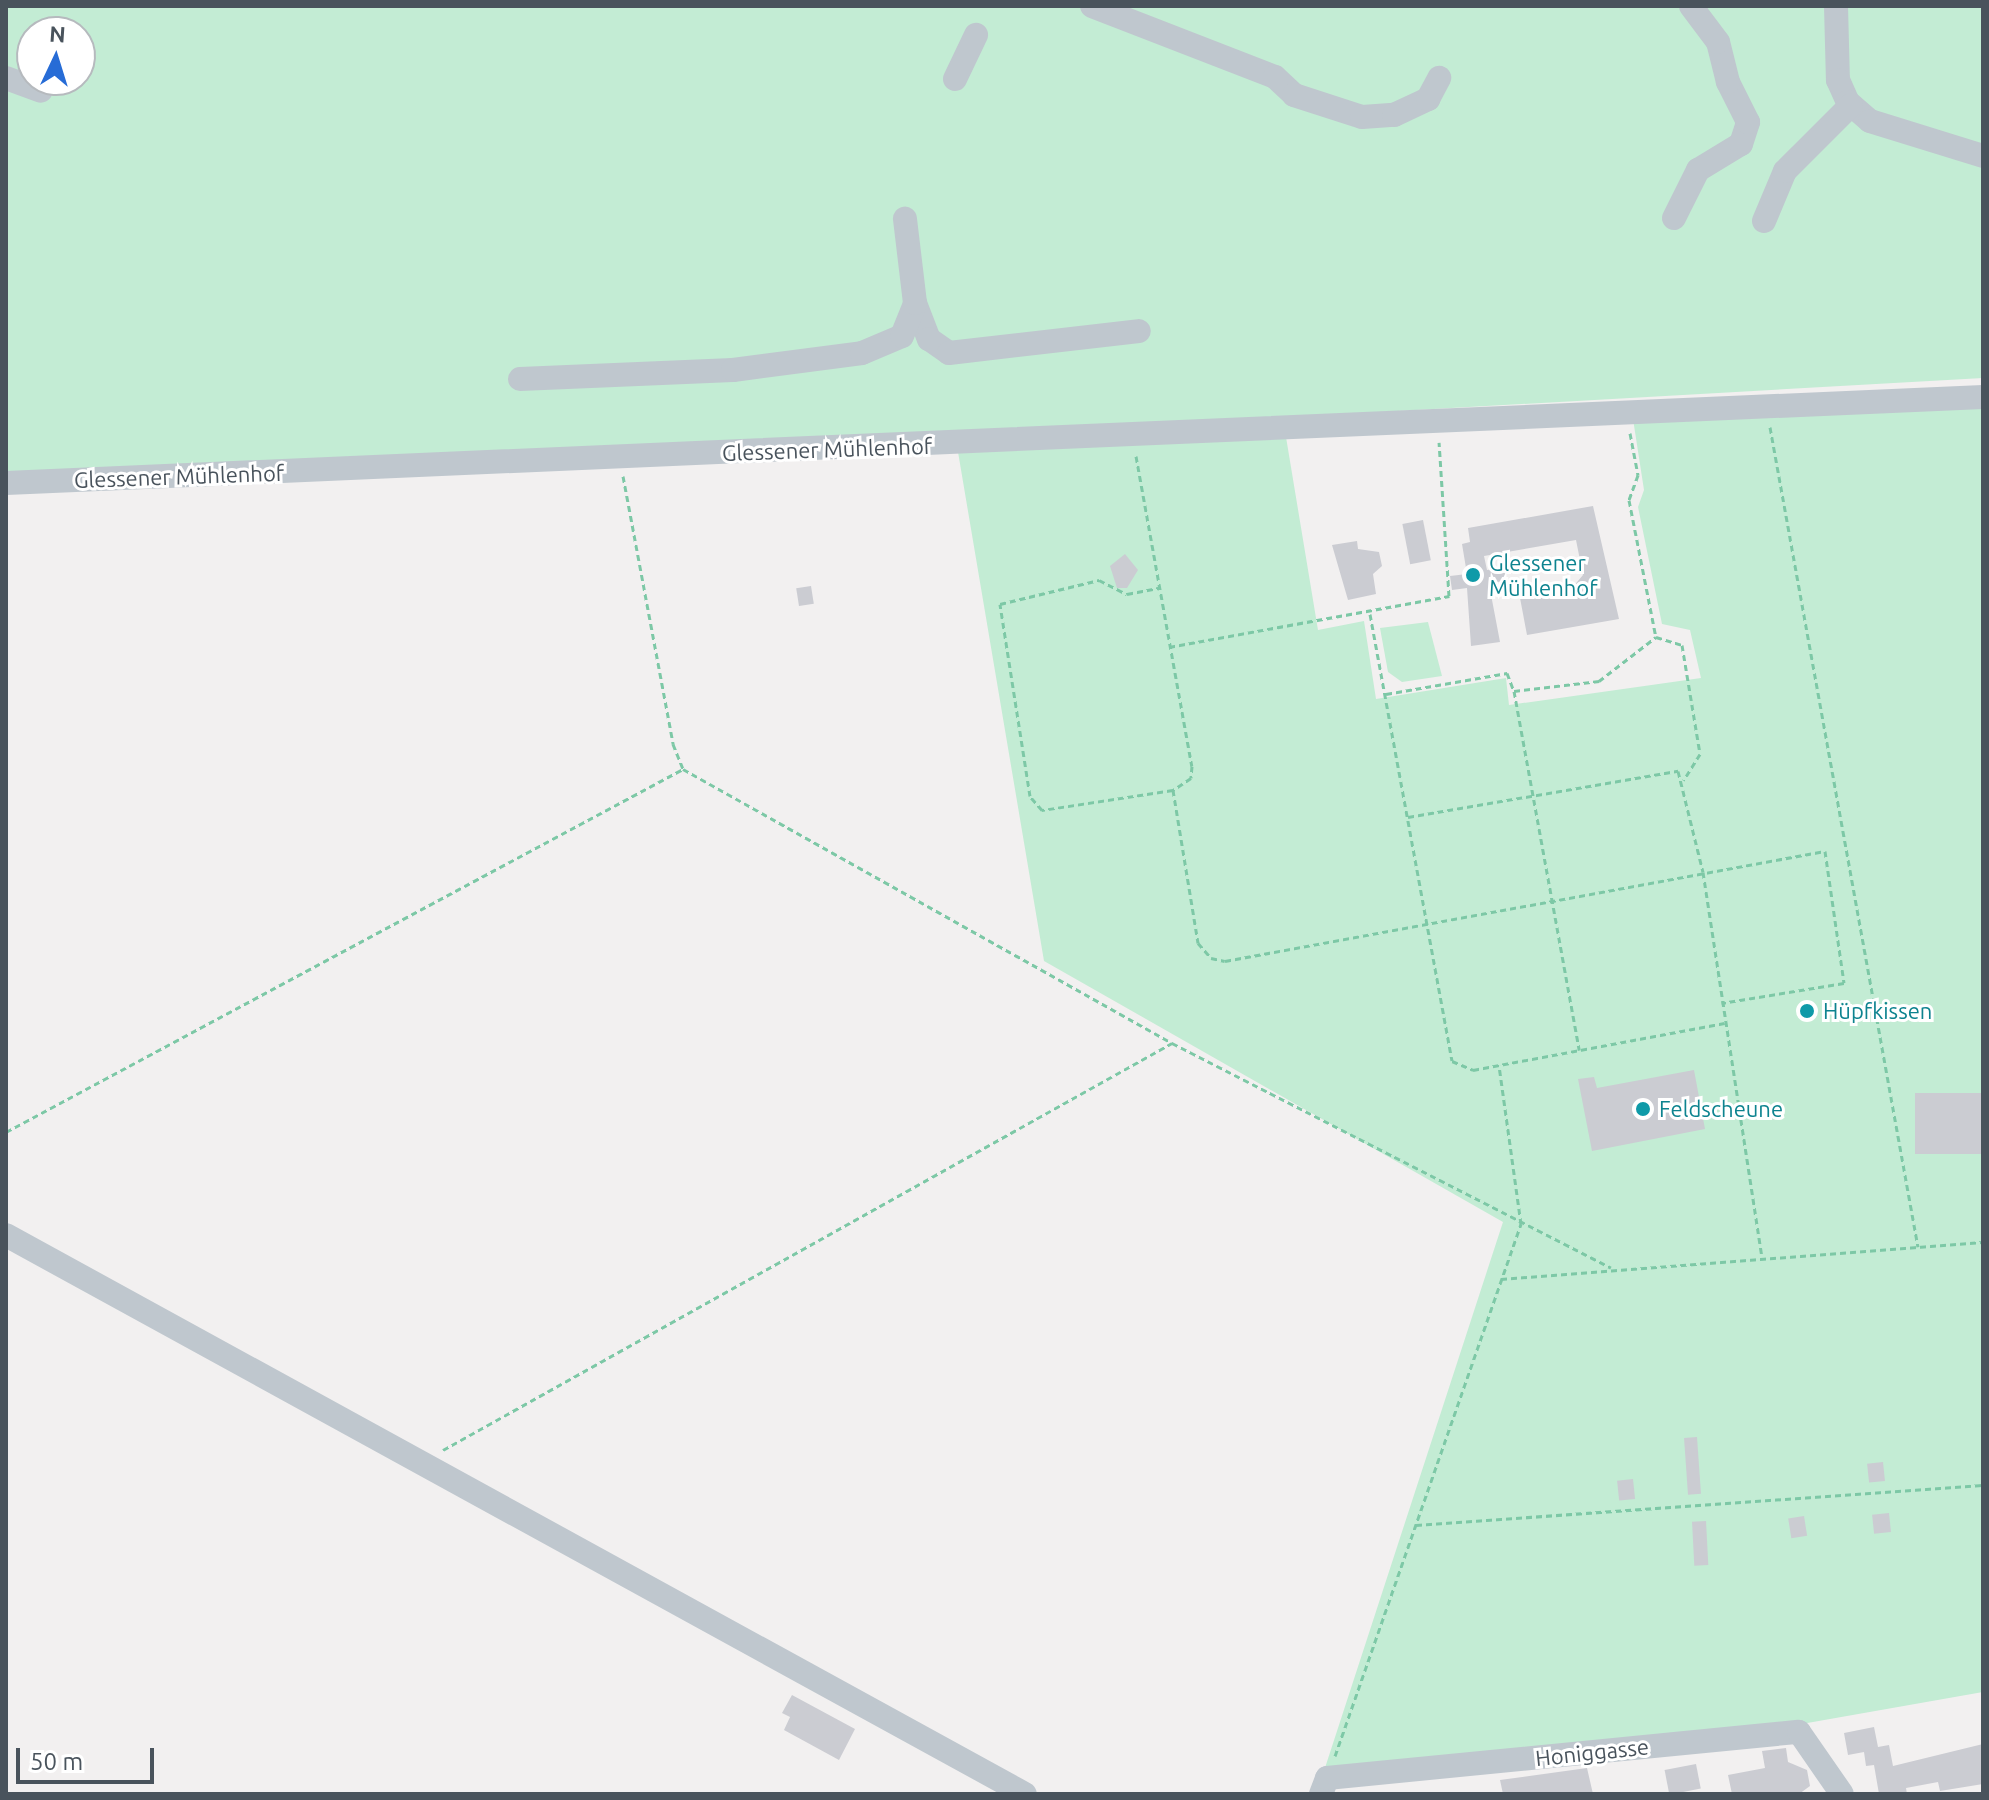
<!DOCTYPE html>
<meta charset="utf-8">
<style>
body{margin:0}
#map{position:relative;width:1989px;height:1800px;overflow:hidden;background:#f2f0f0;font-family:Ubuntu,sans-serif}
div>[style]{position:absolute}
.green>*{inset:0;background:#c3ecd4}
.building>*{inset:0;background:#cbccd2;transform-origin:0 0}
.path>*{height:3px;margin-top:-1.5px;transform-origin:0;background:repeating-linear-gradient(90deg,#7dc8a6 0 6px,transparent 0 10px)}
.minor>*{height:24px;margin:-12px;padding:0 12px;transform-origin:12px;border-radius:12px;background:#bfc7ce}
.dots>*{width:22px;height:22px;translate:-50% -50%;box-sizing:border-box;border:4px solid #fff;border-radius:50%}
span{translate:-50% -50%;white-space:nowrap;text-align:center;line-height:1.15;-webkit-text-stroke:6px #fff;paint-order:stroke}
.street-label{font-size:22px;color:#49535c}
.culture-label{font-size:22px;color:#0d838f}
.left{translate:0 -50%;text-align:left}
.frame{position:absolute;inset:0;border:8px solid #49535c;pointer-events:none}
.north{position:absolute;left:16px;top:16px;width:80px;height:80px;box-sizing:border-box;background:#fff;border:2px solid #b6babe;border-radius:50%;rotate:4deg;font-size:22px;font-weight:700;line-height:32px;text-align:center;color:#49535c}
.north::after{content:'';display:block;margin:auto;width:28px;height:36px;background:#276cd6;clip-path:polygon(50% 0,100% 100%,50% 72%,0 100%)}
.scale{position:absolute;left:16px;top:1748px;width:138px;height:36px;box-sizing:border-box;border:4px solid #49535c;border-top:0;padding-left:10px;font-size:24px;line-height:28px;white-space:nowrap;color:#49535c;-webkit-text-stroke:6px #fff;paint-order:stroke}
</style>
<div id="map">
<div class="green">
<i style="clip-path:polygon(evenodd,6px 6px,1983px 6px,1983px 378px,957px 436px,6px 478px,6px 6px,32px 32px,80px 32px,80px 80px,32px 80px,32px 32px)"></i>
<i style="clip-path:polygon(1983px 405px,1983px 1692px,1796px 1725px,1323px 1774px,1503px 1222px,1044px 961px,958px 452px,1286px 437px,1318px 630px,1364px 621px,1376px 699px,1506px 678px,1509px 705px,1701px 678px,1690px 630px,1662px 624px,1638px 507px,1644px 490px,1633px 419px)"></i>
<i style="clip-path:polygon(1428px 622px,1442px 676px,1402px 682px,1388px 672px,1380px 628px)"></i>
</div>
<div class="building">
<i style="clip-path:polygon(1593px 506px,1619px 619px,1527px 635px,1520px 598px,1572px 588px,1583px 575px,1576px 540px,1484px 556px,1487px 570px,1504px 568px,1507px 580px,1489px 584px,1500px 642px,1471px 646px,1467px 588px,1452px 590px,1450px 576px,1467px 574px,1462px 544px,1470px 542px,1468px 528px)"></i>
<i style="left:1423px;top:520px;width:41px;height:21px;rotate:79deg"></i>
<i style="clip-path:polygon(1357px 541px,1358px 549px,1379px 552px,1382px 566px,1373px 574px,1376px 594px,1348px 600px,1332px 545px)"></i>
<i style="clip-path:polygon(1125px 554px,1138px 570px,1127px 588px,1117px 588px,1110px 566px)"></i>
<i style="left:811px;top:586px;width:18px;height:15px;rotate:81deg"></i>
<i style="clip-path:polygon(1694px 1070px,1705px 1129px,1592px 1151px,1578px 1079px,1594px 1077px,1597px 1088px)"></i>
<i style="left:1983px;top:1093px;width:61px;height:68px;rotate:90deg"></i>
<i style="left:1697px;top:1437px;width:57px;height:13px;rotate:86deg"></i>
<i style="left:1883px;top:1462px;width:19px;height:16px;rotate:84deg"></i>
<i style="left:1633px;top:1479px;width:20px;height:16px;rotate:84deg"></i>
<i style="left:1889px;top:1513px;width:19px;height:17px;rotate:84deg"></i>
<i style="left:1804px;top:1516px;width:20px;height:16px;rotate:81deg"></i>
<i style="left:1706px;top:1521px;width:44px;height:14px;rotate:87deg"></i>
<i style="clip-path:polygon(792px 1695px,855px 1729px,839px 1760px,784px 1730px,790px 1717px,782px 1713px)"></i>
<i style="clip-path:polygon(1874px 1727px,1878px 1747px,1889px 1745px,1893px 1766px,1983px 1744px,1983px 1784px,1940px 1791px,1938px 1782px,1906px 1788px,1907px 1794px,1879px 1794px,1874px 1765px,1866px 1766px,1864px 1752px,1848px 1755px,1844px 1733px)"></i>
<i style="clip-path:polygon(1786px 1748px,1788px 1762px,1807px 1770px,1810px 1786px,1799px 1794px,1732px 1794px,1728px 1775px,1765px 1768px,1762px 1751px)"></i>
<i style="left:1696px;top:1764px;width:25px;height:32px;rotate:79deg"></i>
<i style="clip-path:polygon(1587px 1768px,1593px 1794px,1503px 1794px,1500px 1780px)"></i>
</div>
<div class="path">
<i style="left:1770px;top:427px;width:833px;rotate:79.77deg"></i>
<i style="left:1630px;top:433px;width:43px;rotate:79.2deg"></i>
<i style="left:1638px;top:475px;width:27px;rotate:110deg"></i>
<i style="left:1629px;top:500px;width:140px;rotate:78.9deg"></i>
<i style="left:1136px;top:456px;width:315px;rotate:79.8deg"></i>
<i style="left:1192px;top:766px;width:12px;rotate:95deg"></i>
<i style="left:1191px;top:778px;width:22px;rotate:146deg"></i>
<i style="left:1173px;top:790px;width:133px;rotate:171.3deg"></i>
<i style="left:1042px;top:810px;width:18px;rotate:-131deg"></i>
<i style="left:1030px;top:796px;width:194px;rotate:-98.9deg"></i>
<i style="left:1000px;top:604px;width:102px;rotate:-13.6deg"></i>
<i style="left:1099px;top:580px;width:31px;rotate:27deg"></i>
<i style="left:1127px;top:594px;width:33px;rotate:-11deg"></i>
<i style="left:623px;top:476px;width:273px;rotate:79.4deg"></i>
<i style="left:673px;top:744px;width:27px;rotate:68deg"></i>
<i style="left:683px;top:769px;width:561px;rotate:29.26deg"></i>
<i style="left:1370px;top:614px;width:454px;rotate:79.6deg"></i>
<i style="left:1452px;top:1061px;width:23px;rotate:23deg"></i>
<i style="left:1473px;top:1070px;width:256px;rotate:-10.6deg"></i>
<i style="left:1656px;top:637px;width:27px;rotate:17deg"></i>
<i style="left:1682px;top:645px;width:110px;rotate:80.6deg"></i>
<i style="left:1700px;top:754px;width:31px;rotate:122deg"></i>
<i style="left:1169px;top:647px;width:285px;rotate:-10.3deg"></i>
<i style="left:1449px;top:596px;width:154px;rotate:-93.7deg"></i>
<i style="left:1514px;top:691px;width:365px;rotate:79.7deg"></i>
<i style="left:1386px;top:694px;width:123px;rotate:-9.8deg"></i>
<i style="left:1507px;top:673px;width:19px;rotate:69deg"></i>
<i style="left:1514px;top:691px;width:86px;rotate:-6.7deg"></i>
<i style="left:1599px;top:681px;width:72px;rotate:-37.7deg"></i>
<i style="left:1173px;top:790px;width:155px;rotate:80.7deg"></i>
<i style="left:1198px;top:943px;width:20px;rotate:49deg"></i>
<i style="left:1211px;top:958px;width:14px;rotate:12deg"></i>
<i style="left:1225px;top:961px;width:610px;rotate:-10.39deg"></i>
<i style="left:1825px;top:851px;width:133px;rotate:81.8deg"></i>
<i style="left:1844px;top:983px;width:124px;rotate:170.7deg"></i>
<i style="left:1408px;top:817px;width:274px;rotate:-9.7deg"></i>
<i style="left:1678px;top:771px;width:104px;rotate:76.1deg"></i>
<i style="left:1703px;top:872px;width:390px;rotate:81.3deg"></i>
<i style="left:6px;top:1132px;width:768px;rotate:-28.2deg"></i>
<i style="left:1501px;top:1279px;width:483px;rotate:-4.4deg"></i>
<i style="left:443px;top:1450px;width:835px;rotate:-29.17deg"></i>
<i style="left:1172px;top:1043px;width:493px;rotate:27.1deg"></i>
<i style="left:1416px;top:1525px;width:568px;rotate:-4.04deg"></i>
<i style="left:1335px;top:1756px;width:564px;rotate:-70.73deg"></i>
<i style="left:1521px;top:1224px;width:160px;rotate:-97.9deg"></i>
</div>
<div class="minor">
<i style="left:1092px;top:6px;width:196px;rotate:21.2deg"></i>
<i style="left:1275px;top:77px;width:26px;rotate:43deg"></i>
<i style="left:1294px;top:95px;width:71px;rotate:17.9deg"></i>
<i style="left:1362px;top:117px;width:32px;rotate:-4deg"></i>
<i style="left:1394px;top:115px;width:38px;rotate:-25deg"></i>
<i style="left:1428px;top:99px;width:24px;rotate:-62deg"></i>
<i style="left:1836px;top:6px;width:74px;rotate:88.5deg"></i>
<i style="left:1838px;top:80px;width:24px;rotate:66deg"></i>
<i style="left:1848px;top:102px;width:29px;rotate:41deg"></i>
<i style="left:1870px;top:121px;width:118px;rotate:17.2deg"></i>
<i style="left:6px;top:78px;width:37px;rotate:20deg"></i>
<i style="left:955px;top:79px;width:49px;rotate:-64.5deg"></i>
<i style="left:1674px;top:218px;width:54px;rotate:-63.4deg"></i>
<i style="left:1698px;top:170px;width:50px;rotate:-31.2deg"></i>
<i style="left:1741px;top:144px;width:23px;rotate:-72deg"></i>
<i style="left:1748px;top:122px;width:45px;rotate:-116.6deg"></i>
<i style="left:1728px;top:82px;width:41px;rotate:-104deg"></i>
<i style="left:1718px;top:42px;width:45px;rotate:-126.9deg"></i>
<i style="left:1764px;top:221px;width:54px;rotate:-67.2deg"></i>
<i style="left:1785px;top:171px;width:93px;rotate:-45deg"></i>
<i style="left:915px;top:303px;width:39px;rotate:69deg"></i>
<i style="left:929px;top:339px;width:24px;rotate:35deg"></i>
<i style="left:949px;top:353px;width:191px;rotate:-6.6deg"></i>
<i style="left:520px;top:379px;width:213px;rotate:-2.4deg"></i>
<i style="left:733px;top:370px;width:130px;rotate:-7.5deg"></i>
<i style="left:862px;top:353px;width:43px;rotate:-23deg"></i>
<i style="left:902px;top:336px;width:35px;rotate:-68deg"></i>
<i style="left:915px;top:303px;width:85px;rotate:-96.8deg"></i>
<i style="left:6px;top:483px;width:1979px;rotate:-2.49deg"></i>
<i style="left:6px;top:1235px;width:1162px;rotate:28.75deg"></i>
<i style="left:1321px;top:1794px;width:17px;rotate:-69deg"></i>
<i style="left:1327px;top:1778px;width:474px;rotate:-5.6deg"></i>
<i style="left:1799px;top:1732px;width:75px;rotate:55.3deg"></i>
</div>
<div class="dots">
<i style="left:1473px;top:575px;background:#0f9aa8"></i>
<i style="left:1807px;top:1011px;background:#0f9aa8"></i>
<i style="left:1643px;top:1109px;background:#0f9aa8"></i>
</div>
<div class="street-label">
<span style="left:827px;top:449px;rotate:-2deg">Glessener Mühlenhof</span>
<span style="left:179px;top:476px;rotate:-2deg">Glessener Mühlenhof</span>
<span style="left:1592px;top:1752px;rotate:-6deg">Honiggasse</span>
</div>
<div class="culture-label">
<span class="left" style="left:1489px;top:575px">Glessener<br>Mühlenhof</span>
<span class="left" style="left:1823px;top:1011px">Hüpfkissen</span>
<span class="left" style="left:1659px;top:1109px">Feldscheune</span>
</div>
<div class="frame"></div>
<div class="north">N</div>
<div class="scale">50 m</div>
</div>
